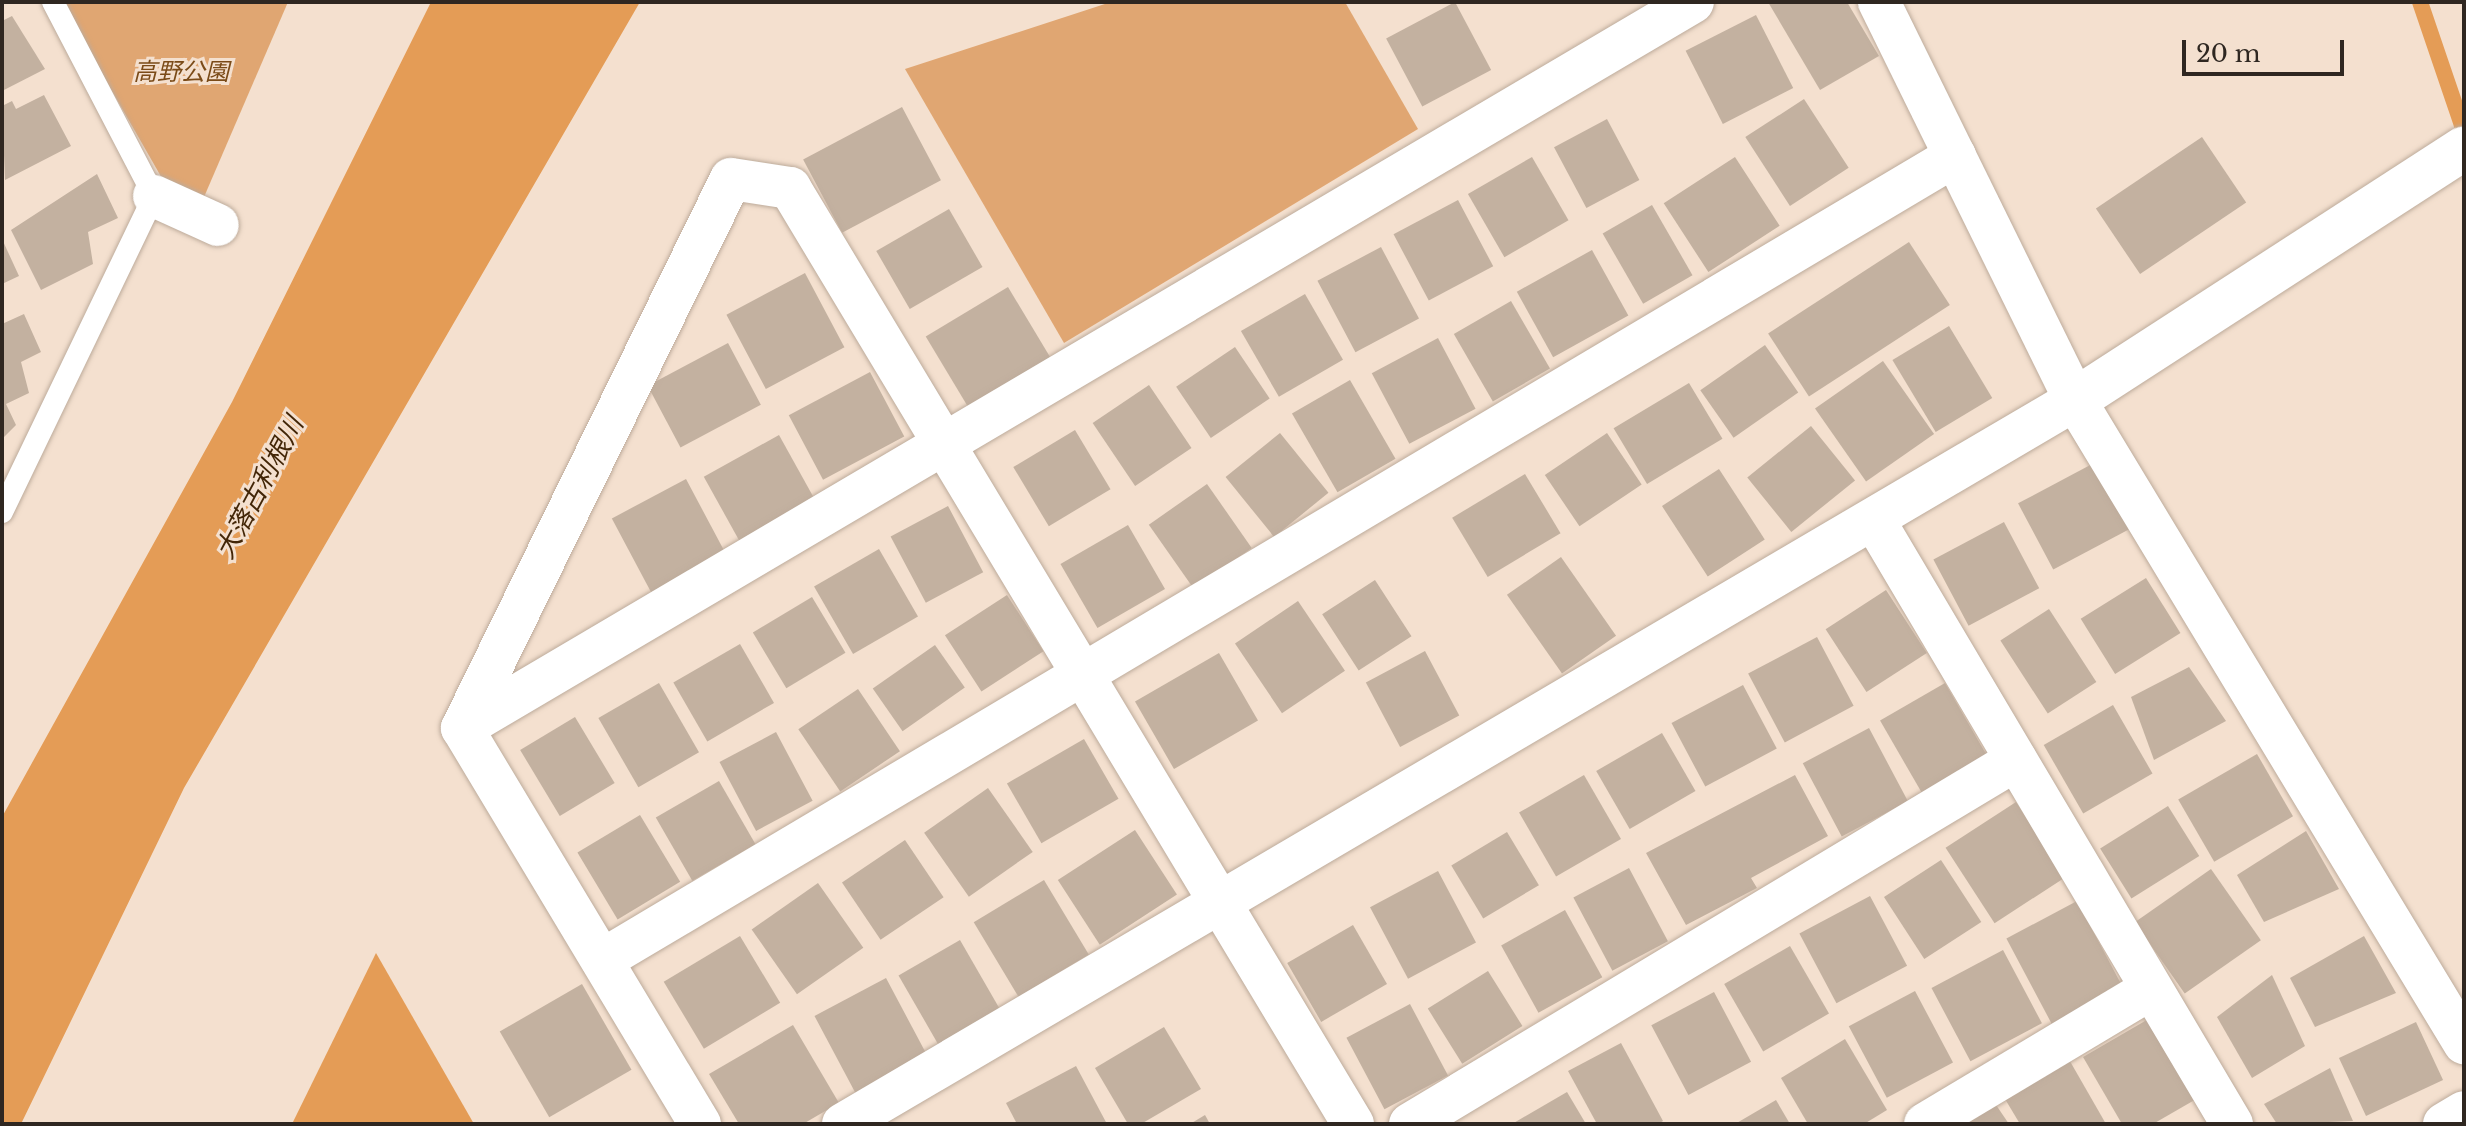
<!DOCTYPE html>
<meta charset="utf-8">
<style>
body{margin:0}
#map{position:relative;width:2466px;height:1126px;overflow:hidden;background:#f4e0cf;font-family:"Libre Baskerville","Noto Sans JP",serif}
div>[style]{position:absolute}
.green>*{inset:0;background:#e0a672}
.water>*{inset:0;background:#e49c56}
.stream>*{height:16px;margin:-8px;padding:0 8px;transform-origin:8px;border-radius:8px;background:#e49c56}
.building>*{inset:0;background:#c3b1a0;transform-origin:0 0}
.roads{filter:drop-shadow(0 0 2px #bdab9b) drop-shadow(0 0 2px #bdab9b)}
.service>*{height:22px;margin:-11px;padding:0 11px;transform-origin:11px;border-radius:11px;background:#fff}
.minor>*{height:42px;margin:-21px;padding:0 21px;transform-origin:21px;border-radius:21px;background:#fff}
.tertiary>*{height:44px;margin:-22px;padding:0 22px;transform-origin:22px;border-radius:22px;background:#fff}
span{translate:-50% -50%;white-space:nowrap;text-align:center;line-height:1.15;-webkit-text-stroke:6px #f4e0cf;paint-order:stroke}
.park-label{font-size:24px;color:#7b4b18;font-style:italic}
.water-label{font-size:26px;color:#432607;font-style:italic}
.frame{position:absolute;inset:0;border:4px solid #2f2721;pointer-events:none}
.scale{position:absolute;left:2182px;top:40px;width:162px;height:36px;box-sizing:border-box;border:4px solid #2f2721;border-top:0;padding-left:10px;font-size:24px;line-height:28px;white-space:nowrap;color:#2f2721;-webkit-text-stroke:6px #f4e0cf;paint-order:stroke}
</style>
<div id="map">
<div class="green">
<i style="clip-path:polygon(61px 2px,288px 2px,201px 204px,171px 194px)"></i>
<i style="clip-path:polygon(1111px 2px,1345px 2px,1418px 129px,1064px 343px,905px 69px)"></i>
</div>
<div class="water">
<i style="clip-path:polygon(431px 2px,640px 2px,184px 788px,21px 1124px,2px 1124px,2px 817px,232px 402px)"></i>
<i style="clip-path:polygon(376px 953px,474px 1124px,292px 1124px)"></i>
</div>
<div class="stream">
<i style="left:2420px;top:2px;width:136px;rotate:71.2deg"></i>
</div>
<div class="building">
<i style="left:1455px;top:2px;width:77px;height:78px;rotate:62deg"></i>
<i style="clip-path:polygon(1768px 2px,1847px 2px,1879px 56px,1820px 90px)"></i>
<i style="left:1756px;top:15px;width:82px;height:79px;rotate:63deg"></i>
<i style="clip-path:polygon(12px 16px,45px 69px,2px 91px,2px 21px)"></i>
<i style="clip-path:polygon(44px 95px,71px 146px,5px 180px,2px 106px,12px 101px,16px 109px)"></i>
<i style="left:1804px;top:99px;width:82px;height:70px;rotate:57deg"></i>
<i style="left:902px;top:107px;width:83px;height:112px;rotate:62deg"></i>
<i style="left:1607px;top:119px;width:69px;height:60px;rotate:62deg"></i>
<i style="left:2202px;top:137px;width:79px;height:128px;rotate:56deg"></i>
<i style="left:1532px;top:157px;width:73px;height:74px;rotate:60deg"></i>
<i style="left:1735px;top:157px;width:82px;height:85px;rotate:57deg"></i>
<i style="clip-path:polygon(97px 174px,118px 218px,88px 232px,93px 264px,41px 290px,11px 230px)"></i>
<i style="left:1458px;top:200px;width:75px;height:73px;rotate:62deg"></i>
<i style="left:1652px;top:205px;width:81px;height:57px;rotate:60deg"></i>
<i style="left:949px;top:209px;width:67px;height:84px;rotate:60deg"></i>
<i style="clip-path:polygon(2px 239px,19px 276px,2px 284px)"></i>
<i style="left:1909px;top:242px;width:75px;height:168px;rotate:57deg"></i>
<i style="left:1381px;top:247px;width:81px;height:72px;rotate:62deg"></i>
<i style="left:1592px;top:250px;width:75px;height:86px;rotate:61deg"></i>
<i style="left:805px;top:273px;width:84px;height:89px;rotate:62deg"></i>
<i style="left:1008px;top:287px;width:82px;height:96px;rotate:59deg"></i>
<i style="left:1305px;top:294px;width:76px;height:74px;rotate:60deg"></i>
<i style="left:1511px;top:301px;width:78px;height:66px;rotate:60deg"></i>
<i style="clip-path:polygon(24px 314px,41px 352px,21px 362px,29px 393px,6px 404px,16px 425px,2px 439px,2px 324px)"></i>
<i style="left:1949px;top:326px;width:84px;height:66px;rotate:59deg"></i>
<i style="left:1438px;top:338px;width:80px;height:75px;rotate:62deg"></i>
<i style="left:728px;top:343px;width:70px;height:91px;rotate:62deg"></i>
<i style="left:1765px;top:345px;width:58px;height:79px;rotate:55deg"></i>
<i style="left:1235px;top:347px;width:62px;height:71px;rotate:56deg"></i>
<i style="left:1883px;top:361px;width:89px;height:83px;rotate:55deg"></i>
<i style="left:870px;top:372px;width:73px;height:92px;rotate:62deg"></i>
<i style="left:1350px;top:380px;width:91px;height:67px;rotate:60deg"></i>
<i style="left:1689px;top:383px;width:65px;height:88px;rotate:59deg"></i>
<i style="left:1149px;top:385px;width:76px;height:68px;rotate:56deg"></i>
<i style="left:1811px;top:426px;width:70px;height:82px;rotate:51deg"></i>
<i style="left:1075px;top:430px;width:69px;height:72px;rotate:59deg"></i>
<i style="left:1280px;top:433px;width:77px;height:70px;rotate:51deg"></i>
<i style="left:1607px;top:433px;width:62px;height:75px;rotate:56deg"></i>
<i style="left:779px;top:435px;width:75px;height:86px;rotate:61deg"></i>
<i style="left:2094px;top:463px;width:75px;height:86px;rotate:62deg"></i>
<i style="left:1719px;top:469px;width:84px;height:68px;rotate:57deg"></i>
<i style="left:1525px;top:474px;width:69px;height:85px;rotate:59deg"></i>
<i style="left:686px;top:479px;width:87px;height:84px;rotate:62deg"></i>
<i style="left:1207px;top:484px;width:78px;height:71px;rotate:55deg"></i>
<i style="left:948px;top:506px;width:75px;height:65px;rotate:62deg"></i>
<i style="left:2004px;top:522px;width:75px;height:80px;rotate:62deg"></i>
<i style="left:1128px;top:525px;width:74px;height:78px;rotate:60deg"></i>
<i style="left:879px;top:549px;width:78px;height:75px;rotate:60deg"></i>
<i style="left:1561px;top:557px;width:96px;height:66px;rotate:55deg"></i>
<i style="left:2146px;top:578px;width:65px;height:77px;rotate:58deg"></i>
<i style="left:1375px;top:580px;width:67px;height:63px;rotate:57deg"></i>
<i style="left:1886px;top:590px;width:75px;height:72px;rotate:57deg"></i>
<i style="left:1007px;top:595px;width:67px;height:74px;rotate:57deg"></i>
<i style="left:812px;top:597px;width:65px;height:69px;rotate:59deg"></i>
<i style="left:1298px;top:601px;width:84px;height:76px;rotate:56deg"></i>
<i style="left:2049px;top:609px;width:87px;height:58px;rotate:57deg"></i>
<i style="left:1817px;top:637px;width:78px;height:78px;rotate:62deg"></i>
<i style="left:740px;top:644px;width:68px;height:77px;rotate:60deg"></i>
<i style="left:935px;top:645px;width:52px;height:76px;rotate:55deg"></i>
<i style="left:1425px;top:651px;width:73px;height:67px;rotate:62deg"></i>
<i style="left:1219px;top:653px;width:78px;height:97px;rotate:60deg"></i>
<i style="clip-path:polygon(2189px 667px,2226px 721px,2154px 760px,2131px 697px)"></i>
<i style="left:659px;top:683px;width:80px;height:70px;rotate:60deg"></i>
<i style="left:1945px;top:683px;width:87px;height:75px;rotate:60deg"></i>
<i style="left:1743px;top:685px;width:72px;height:81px;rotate:62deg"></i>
<i style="left:858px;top:689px;width:75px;height:72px;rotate:56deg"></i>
<i style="left:2113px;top:705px;width:79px;height:80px;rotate:60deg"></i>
<i style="left:575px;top:717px;width:77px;height:64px;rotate:59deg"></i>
<i style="left:1869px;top:728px;width:83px;height:75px;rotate:62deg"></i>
<i style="left:776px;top:732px;width:78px;height:64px;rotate:62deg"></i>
<i style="left:1662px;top:733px;width:67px;height:76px;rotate:60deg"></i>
<i style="left:1084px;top:739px;width:69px;height:89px;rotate:60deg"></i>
<i style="left:2257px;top:754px;width:72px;height:91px;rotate:60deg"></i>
<i style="left:1584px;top:775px;width:74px;height:75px;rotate:60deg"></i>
<i style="clip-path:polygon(1795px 775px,1828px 836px,1751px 878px,1757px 888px,1686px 925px,1646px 853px)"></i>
<i style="left:719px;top:781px;width:73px;height:73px;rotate:60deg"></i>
<i style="left:988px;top:788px;width:78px;height:78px;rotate:55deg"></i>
<i style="left:2016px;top:802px;width:90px;height:84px;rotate:57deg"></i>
<i style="left:2168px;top:806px;width:59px;height:80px;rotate:58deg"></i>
<i style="left:640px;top:815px;width:78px;height:73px;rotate:59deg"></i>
<i style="left:1135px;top:830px;width:77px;height:92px;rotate:57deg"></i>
<i style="clip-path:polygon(2306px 831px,2339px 889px,2264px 922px,2237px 875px)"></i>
<i style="left:1507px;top:832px;width:62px;height:65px;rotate:59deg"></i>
<i style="left:905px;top:840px;width:69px;height:76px;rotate:56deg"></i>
<i style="left:1941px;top:860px;width:74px;height:68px;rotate:57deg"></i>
<i style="left:1629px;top:868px;width:83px;height:63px;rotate:62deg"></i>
<i style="left:2211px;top:869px;width:87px;height:93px;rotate:55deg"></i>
<i style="left:1438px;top:871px;width:81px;height:77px;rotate:62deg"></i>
<i style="left:1044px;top:880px;width:87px;height:82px;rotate:59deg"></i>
<i style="left:818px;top:883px;width:79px;height:81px;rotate:55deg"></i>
<i style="left:1870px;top:896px;width:79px;height:80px;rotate:62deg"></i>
<i style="left:2077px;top:901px;width:109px;height:80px;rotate:62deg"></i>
<i style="left:1565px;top:910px;width:77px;height:73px;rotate:61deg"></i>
<i style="left:1353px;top:925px;width:68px;height:76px;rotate:60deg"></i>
<i style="left:740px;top:936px;width:78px;height:89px;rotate:59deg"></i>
<i style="clip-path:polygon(2364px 936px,2396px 993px,2315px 1027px,2290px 978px)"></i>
<i style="left:960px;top:940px;width:83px;height:71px;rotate:60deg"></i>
<i style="left:1790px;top:946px;width:78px;height:76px;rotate:60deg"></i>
<i style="left:2003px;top:950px;width:83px;height:81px;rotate:62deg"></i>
<i style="left:1488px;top:971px;width:65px;height:71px;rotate:58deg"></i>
<i style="clip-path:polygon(2272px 975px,2305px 1046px,2252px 1078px,2217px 1017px)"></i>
<i style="left:886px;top:978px;width:87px;height:81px;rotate:62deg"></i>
<i style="left:582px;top:984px;width:99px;height:95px;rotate:60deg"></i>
<i style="left:1915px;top:991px;width:81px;height:75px;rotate:62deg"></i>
<i style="left:1714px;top:992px;width:79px;height:71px;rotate:62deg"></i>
<i style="left:1410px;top:1004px;width:81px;height:72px;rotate:62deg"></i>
<i style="clip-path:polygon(2157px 1014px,2205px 1094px,2153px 1124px,2122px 1124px,2083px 1057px)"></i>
<i style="left:2416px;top:1022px;width:64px;height:85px;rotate:65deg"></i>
<i style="clip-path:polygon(793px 1025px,839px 1103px,803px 1124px,739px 1124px,709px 1074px)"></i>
<i style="clip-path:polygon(1164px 1027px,1201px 1089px,1141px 1124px,1128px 1124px,1095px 1068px)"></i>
<i style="clip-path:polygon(1845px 1039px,1887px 1110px,1864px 1124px,1808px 1124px,1781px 1078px)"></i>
<i style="clip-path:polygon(1621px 1043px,1663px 1121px,1658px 1124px,1597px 1124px,1568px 1071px)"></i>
<i style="clip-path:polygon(2067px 1056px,2106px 1124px,2020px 1124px,2002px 1094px)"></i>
<i style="clip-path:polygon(1076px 1066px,1107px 1124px,1017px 1124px,1006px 1103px)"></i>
<i style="clip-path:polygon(2330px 1068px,2353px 1121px,2277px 1124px,2264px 1104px)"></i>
<i style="clip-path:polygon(1567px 1092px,1586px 1124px,1512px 1124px)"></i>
<i style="clip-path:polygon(1992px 1099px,2009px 1124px,1954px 1124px)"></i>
<i style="clip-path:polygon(1776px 1100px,1790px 1124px,1735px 1124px)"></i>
<i style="clip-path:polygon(1205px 1115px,1210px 1124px,1190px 1124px)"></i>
</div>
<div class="roads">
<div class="service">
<i style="left:2px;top:512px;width:351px;rotate:-64.3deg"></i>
<i style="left:154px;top:196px;width:219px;rotate:-117.5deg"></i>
</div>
<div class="minor">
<i style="left:1879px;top:2px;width:444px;rotate:63.8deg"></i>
<i style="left:2075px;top:400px;width:752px;rotate:58.83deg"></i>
<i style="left:154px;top:196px;width:70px;rotate:24.4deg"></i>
<i style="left:1874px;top:520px;width:702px;rotate:59.34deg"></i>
<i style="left:462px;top:728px;width:611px;rotate:-63.9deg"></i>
<i style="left:731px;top:179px;width:60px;rotate:8.7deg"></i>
<i style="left:790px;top:188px;width:1092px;rotate:58.97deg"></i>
<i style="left:602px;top:960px;width:1574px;rotate:-30.72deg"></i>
<i style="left:700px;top:1124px;width:462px;rotate:-121deg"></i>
<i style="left:462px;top:728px;width:1429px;rotate:-30.53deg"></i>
<i style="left:843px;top:1124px;width:1429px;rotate:-30.44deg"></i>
<i style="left:1410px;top:1124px;width:707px;rotate:-30.99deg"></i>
<i style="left:1925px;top:1124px;width:263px;rotate:-30.9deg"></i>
<i style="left:2444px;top:1124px;width:23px;rotate:-31deg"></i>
</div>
<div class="tertiary">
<i style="left:2075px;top:400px;width:463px;rotate:-32.9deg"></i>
</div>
</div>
<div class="park-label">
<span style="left:181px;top:72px">高野公園</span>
</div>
<div class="water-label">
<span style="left:260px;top:488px;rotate:-62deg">大落古利根川</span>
</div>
<div class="frame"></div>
<div class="scale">20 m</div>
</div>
